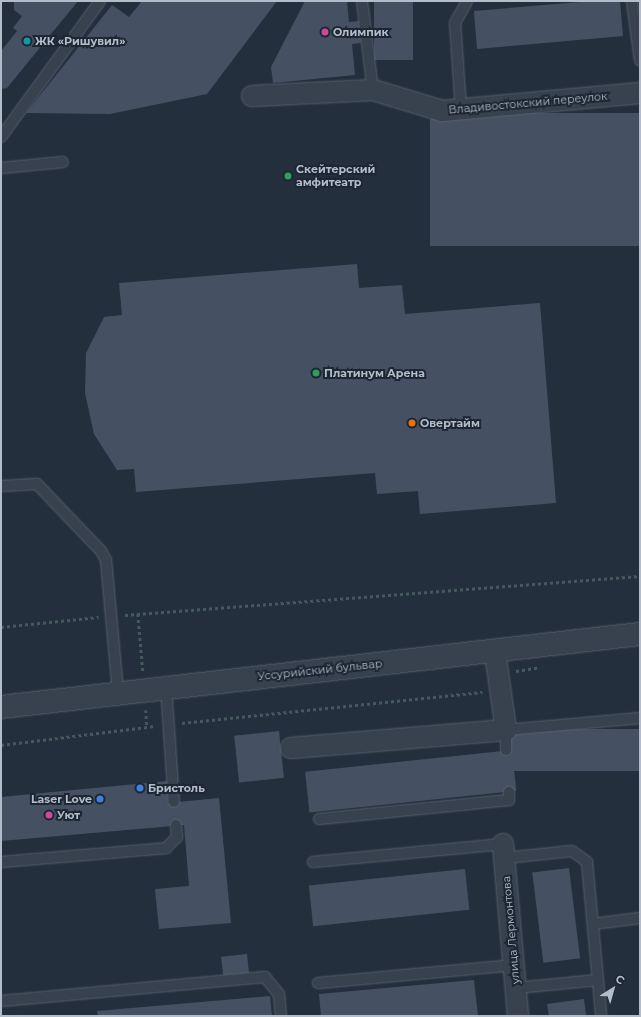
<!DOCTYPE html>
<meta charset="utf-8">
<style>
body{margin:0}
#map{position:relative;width:641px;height:1017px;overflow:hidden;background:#242f3e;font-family:Montserrat,sans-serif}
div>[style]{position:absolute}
.building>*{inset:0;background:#455162;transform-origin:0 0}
.path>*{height:2.5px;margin-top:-1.25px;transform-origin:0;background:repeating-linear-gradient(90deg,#44595c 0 3px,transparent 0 6px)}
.roads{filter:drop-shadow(0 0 1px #565f6c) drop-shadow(0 0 1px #565f6c)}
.service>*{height:10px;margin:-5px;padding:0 5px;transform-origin:5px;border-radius:5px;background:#38414e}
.minor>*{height:20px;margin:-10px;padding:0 10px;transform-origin:10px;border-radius:10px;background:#38414e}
.tertiary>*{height:22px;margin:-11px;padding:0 11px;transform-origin:11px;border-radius:11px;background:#38414e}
.dots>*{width:11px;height:11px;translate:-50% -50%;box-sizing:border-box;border:2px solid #1d2633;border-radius:50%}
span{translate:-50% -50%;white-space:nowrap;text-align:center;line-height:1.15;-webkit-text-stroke:4px #1d2633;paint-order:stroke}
.poi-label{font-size:11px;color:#b4bcc9;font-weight:700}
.left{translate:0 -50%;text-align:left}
.right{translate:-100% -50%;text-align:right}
.street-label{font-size:11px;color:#b4bcc9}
.frame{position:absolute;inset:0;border:2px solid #b4bcc9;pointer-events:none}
.north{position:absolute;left:593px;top:969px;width:40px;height:40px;-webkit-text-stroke:3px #1d2633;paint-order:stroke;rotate:37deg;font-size:11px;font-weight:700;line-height:16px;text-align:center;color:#b4bcc9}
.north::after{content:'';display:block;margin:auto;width:14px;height:18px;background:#b4bcc9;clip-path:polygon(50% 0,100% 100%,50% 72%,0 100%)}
</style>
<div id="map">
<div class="building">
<i style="clip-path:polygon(14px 1px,78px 1px,7px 88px,1px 89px,1px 51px,17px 31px,13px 28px,22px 16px,14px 10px)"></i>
<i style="clip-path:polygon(142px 1px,277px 1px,207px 94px,110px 114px,26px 113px,112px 5px,129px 17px)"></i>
<i style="clip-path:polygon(305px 1px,347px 1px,349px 22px,359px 21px,361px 43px,352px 44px,355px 75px,273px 83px,271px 67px)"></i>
<i style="left:374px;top:1px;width:39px;height:59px"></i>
<i style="clip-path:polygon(592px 1px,620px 1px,623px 36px,477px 49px,474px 11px)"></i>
<i style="left:640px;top:113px;width:133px;height:210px;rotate:90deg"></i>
<i style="clip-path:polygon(357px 264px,359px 288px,402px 285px,405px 314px,540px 303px,556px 503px,420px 514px,418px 491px,377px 494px,375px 473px,136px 492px,134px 469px,117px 470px,94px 434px,85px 393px,86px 353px,104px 317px,122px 315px,119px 283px)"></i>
<i style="left:640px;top:729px;width:42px;height:129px;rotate:90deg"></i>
<i style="left:279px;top:731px;width:47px;height:45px;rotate:84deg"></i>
<i style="left:512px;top:750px;width:41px;height:208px;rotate:84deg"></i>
<i style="clip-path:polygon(167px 781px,168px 803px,219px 798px,231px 923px,159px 929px,155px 889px,189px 886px,184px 825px,1px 841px,1px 797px)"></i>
<i style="left:569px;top:868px;width:91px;height:37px;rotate:83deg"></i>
<i style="left:465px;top:869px;width:41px;height:157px;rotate:84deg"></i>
<i style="left:247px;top:954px;width:19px;height:26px;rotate:84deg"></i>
<i style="clip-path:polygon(474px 980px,478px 1016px,321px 1016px,319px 994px)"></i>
<i style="clip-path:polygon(270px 996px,272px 1016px,98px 1016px,97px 1011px)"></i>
<i style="clip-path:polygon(584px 999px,586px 1016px,549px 1016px,547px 1004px)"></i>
</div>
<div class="path">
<i style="left:138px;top:614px;width:57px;rotate:85deg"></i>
<i style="left:125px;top:615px;width:516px;rotate:-4.33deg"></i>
<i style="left:1px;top:627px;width:98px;rotate:-5.9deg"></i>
<i style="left:516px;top:671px;width:24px;rotate:-9deg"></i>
<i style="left:146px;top:710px;width:17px;rotate:87deg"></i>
<i style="left:182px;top:723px;width:302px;rotate:-5.9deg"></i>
<i style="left:1px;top:745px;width:155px;rotate:-7deg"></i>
</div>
<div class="roads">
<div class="service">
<i style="left:362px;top:1px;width:90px;rotate:83deg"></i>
<i style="left:632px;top:1px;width:60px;rotate:82.3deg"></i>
<i style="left:461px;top:110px;width:87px;rotate:-93.9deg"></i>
<i style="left:455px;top:23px;width:25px;rotate:-61deg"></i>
<i style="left:1px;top:137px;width:168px;rotate:-53.9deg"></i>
<i style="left:1px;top:168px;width:62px;rotate:-5.5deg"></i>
<i style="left:1px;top:486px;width:36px;rotate:-3deg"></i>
<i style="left:37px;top:484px;width:93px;rotate:46.3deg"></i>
<i style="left:101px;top:551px;width:10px;rotate:61deg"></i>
<i style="left:106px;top:560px;width:132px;rotate:84.8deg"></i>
<i style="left:166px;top:686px;width:116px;rotate:86.1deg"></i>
<i style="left:506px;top:750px;width:20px;rotate:-90deg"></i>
<i style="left:506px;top:730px;width:135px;rotate:-5.1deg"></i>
<i style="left:319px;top:819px;width:191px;rotate:-5.7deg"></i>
<i style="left:509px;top:800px;width:8px;rotate:-90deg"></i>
<i style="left:505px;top:858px;width:67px;rotate:-6deg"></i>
<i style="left:572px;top:851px;width:19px;rotate:36deg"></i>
<i style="left:587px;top:862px;width:119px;rotate:84.7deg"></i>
<i style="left:1px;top:862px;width:166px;rotate:-4.8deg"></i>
<i style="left:166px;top:848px;width:16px;rotate:-45deg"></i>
<i style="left:177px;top:837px;width:12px;rotate:-95deg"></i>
<i style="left:313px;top:862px;width:191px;rotate:-5.4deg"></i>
<i style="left:593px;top:924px;width:47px;rotate:-7.3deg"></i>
<i style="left:318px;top:983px;width:197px;rotate:-5.2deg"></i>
<i style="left:516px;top:988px;width:82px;rotate:-5.6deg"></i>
<i style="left:598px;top:980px;width:36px;rotate:85deg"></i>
<i style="left:1px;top:1001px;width:265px;rotate:-5.2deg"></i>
<i style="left:265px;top:977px;width:22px;rotate:51deg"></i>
<i style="left:279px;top:994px;width:22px;rotate:85deg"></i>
</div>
<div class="minor">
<i style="left:252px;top:96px;width:121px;rotate:-2.8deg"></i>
<i style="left:373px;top:90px;width:72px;rotate:16.9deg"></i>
<i style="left:442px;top:111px;width:199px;rotate:-5.2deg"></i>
<i style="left:291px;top:748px;width:216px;rotate:-4.8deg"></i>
<i style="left:506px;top:730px;width:79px;rotate:-98deg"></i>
<i style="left:503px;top:844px;width:173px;rotate:85deg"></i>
</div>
<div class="tertiary">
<i style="left:1px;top:707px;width:643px;rotate:-6.52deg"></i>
</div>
</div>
<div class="dots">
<i style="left:325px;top:32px;background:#d1479c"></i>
<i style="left:27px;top:41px;background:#0f9aa8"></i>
<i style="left:288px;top:176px;background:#2e9e5b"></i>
<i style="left:316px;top:373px;background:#2e9e5b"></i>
<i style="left:412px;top:423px;background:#e8710a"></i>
<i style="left:140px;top:788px;background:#3f7fe0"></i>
<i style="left:100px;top:799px;background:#3f7fe0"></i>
<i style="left:49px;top:815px;background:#d1479c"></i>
</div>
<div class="poi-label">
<span class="left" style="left:333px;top:32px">Олимпик</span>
<span class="left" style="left:35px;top:41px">ЖК «Ришувил»</span>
<span class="left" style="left:296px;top:176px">Скейтерский<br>амфитеатр</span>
<span class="left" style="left:324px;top:373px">Платинум Арена</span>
<span class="left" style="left:420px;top:423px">Овертайм</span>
<span class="left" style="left:148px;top:788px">Бристоль</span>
<span class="right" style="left:92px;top:799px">Laser Love</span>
<span class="left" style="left:57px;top:815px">Уют</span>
</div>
<div class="street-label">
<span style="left:528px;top:103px;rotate:-5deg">Владивостокский переулок</span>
<span style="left:320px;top:670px;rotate:-6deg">Уссурийский бульвар</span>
<span style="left:511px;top:930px;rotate:-95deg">улица Лермонтова</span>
</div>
<div class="frame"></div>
<div class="north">С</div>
</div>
